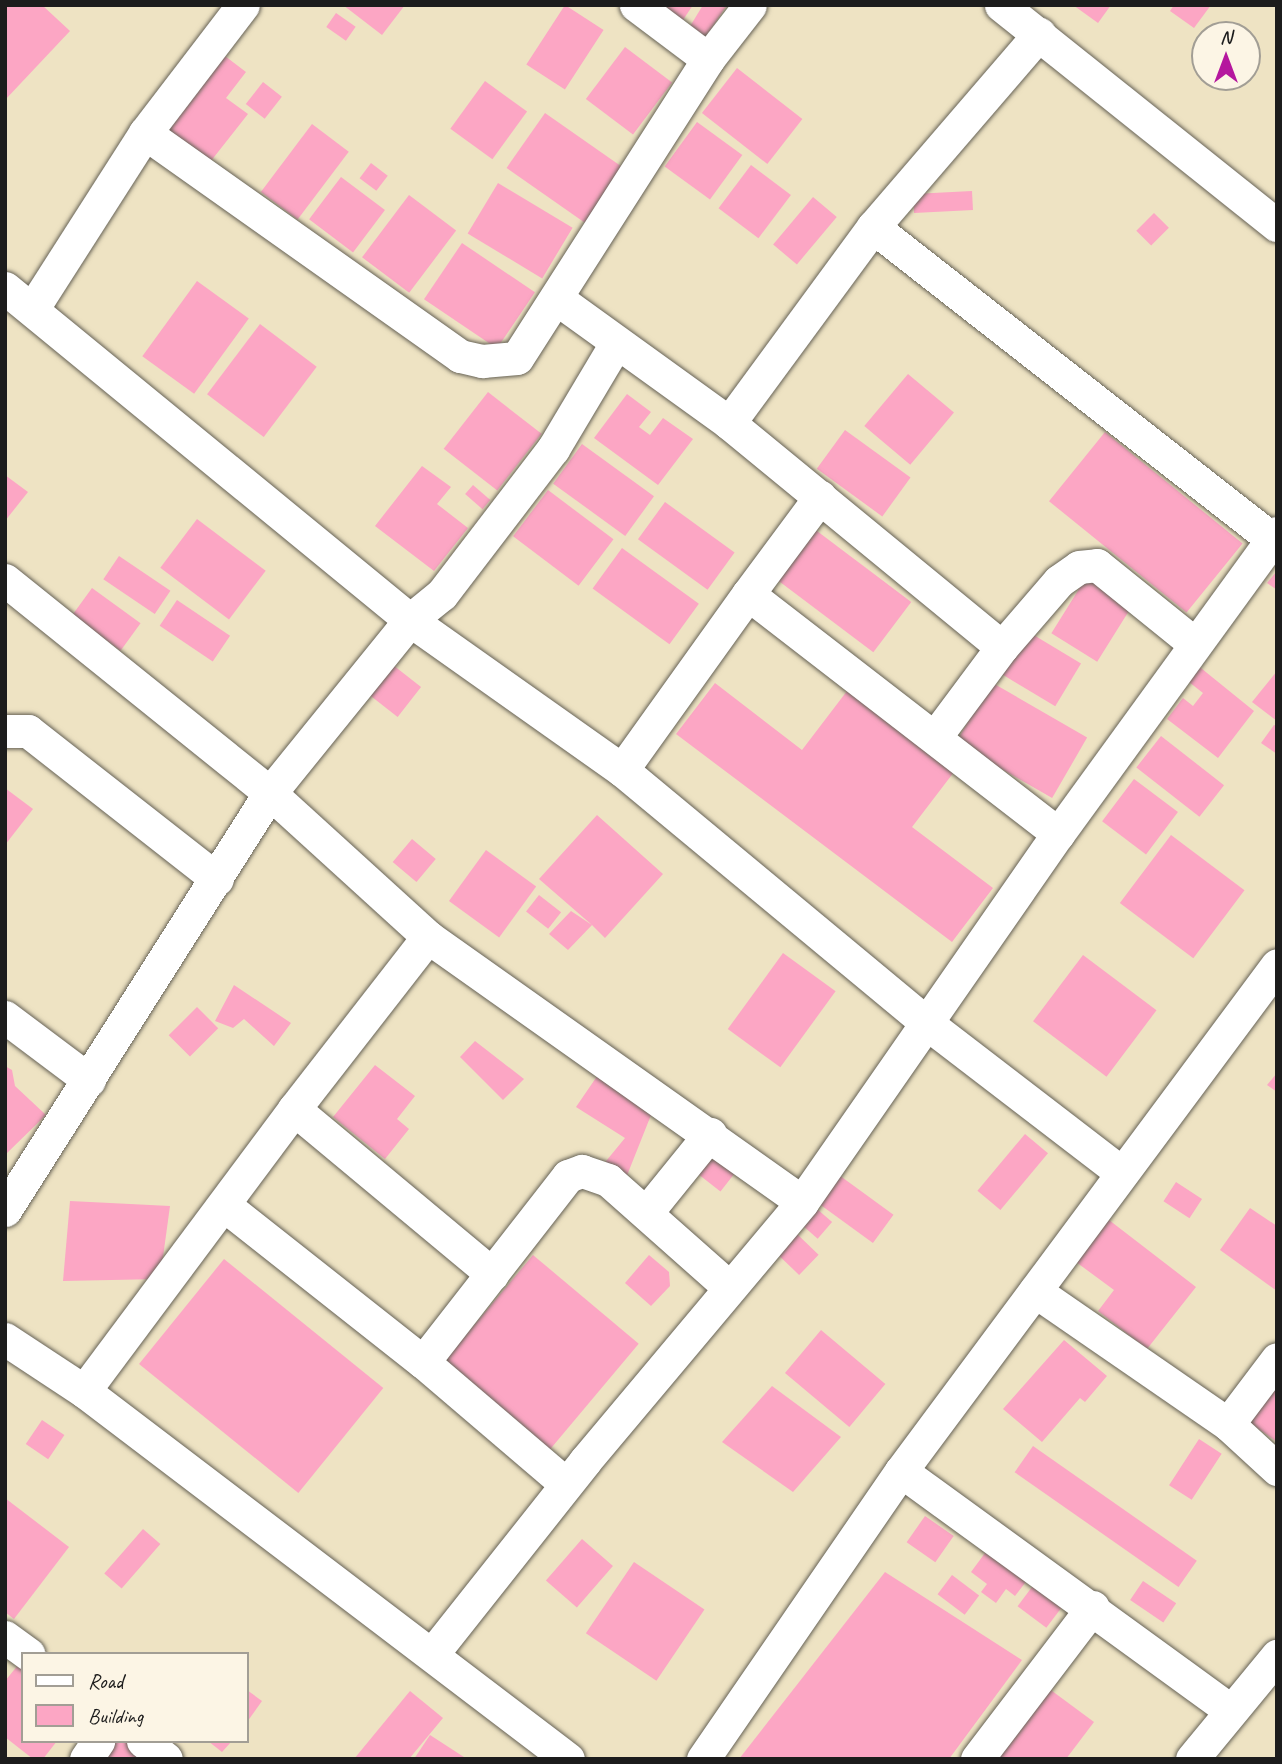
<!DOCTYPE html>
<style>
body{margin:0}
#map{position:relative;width:1282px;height:1764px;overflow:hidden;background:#eee3c3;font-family:Caveat,sans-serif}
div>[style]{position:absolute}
.building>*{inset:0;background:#fca6c4;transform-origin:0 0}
.roads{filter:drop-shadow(0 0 2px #666256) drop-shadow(0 0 2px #666256)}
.minor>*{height:33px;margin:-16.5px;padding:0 16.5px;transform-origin:16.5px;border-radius:16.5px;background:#fff}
span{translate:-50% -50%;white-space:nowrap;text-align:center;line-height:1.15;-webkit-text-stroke:7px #fcf5e5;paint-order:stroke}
.frame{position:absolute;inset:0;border:7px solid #1c1c1c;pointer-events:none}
.legend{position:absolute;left:21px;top:1652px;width:228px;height:91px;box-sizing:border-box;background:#fcf5e5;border:2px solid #a29e95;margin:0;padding:9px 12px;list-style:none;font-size:21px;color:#1c1c1c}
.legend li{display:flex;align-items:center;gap:14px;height:35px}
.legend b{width:35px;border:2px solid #a29e95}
.north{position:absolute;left:1191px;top:21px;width:70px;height:70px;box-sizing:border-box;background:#fcf5e5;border:2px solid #a29e95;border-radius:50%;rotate:0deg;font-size:19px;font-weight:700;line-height:28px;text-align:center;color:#1c1c1c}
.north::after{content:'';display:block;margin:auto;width:24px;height:32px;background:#b5179e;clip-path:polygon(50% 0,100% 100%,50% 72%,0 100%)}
</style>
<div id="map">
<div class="building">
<i style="clip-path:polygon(5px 5px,42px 5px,70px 31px,5px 100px)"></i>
<i style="clip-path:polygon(343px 5px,405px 5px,382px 35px)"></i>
<i style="left:565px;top:5px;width:46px;height:71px;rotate:33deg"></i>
<i style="clip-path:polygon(658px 5px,693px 5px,683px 20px)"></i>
<i style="clip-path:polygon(703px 5px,727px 5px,705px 38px,689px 28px)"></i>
<i style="clip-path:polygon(1073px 5px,1111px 5px,1098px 23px)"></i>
<i style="clip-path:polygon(1174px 5px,1211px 5px,1194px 28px,1170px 11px)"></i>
<i style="left:336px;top:13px;width:24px;height:17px;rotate:35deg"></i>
<i style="left:625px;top:47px;width:59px;height:65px;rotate:37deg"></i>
<i style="clip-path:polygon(221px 53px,246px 72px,226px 98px,248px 114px,207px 166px,160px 130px)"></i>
<i style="left:737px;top:68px;width:83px;height:57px;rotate:38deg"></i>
<i style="left:485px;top:81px;width:52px;height:59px;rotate:36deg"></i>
<i style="left:263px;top:82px;width:24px;height:28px;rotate:38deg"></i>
<i style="left:545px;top:113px;width:96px;height:67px;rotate:35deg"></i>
<i style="left:697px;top:122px;width:56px;height:55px;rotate:36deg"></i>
<i style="left:312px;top:124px;width:46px;height:85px;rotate:37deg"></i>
<i style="left:371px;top:163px;width:21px;height:19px;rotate:37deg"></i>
<i style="left:751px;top:165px;width:50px;height:54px;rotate:37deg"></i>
<i style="left:341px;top:177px;width:55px;height:53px;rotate:37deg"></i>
<i style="left:498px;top:183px;width:87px;height:59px;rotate:31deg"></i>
<i style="left:972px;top:191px;width:19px;height:59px;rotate:87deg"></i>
<i style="left:409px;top:195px;width:59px;height:78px;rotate:37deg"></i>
<i style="left:813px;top:197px;width:31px;height:62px;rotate:40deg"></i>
<i style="left:1154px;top:213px;width:21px;height:25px;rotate:45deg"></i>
<i style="left:462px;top:243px;width:88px;height:68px;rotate:34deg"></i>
<i style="left:197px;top:281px;width:64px;height:93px;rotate:36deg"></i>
<i style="left:260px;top:324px;width:71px;height:88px;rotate:37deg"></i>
<i style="left:908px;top:374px;width:60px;height:68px;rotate:40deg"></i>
<i style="left:488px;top:392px;width:68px;height:72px;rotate:38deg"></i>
<i style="clip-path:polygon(627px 394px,651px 412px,639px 427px,650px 435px,663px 418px,693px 439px,658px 485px,594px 438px)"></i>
<i style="left:845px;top:430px;width:81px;height:48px;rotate:36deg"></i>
<i style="left:1105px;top:432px;width:177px;height:89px;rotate:39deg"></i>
<i style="left:582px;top:444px;width:89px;height:49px;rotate:36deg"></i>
<i style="clip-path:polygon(422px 466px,451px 487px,437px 504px,468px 528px,434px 571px,375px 526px)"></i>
<i style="clip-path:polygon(5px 475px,28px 492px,5px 521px)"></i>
<i style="left:473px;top:485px;width:23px;height:12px;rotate:41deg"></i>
<i style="left:548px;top:490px;width:82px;height:58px;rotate:37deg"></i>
<i style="left:665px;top:502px;width:86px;height:46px;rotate:36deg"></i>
<i style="left:197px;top:519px;width:86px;height:61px;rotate:37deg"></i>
<i style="left:813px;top:528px;width:123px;height:63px;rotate:37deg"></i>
<i style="left:622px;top:548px;width:95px;height:50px;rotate:36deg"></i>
<i style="left:119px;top:556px;width:62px;height:28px;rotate:34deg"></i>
<i style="clip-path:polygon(1277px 571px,1277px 590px,1267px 583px)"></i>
<i style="left:1089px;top:573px;width:54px;height:71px;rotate:32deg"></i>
<i style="left:92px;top:588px;width:60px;height:34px;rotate:36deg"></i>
<i style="left:177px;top:600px;width:64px;height:31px;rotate:34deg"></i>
<i style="left:1027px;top:631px;width:63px;height:50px;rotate:31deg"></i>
<i style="left:384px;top:658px;width:47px;height:38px;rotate:38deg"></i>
<i style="clip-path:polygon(1191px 660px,1254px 711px,1218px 758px,1167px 719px,1183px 698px,1193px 706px,1203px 693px,1180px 675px)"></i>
<i style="clip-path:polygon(1277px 671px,1277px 721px,1252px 702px)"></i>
<i style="left:991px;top:682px;width:111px;height:70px;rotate:30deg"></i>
<i style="clip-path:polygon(715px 683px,802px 750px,847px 691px,954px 772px,912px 827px,993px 888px,952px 942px,676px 734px)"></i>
<i style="clip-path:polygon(1274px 725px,1277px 726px,1277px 754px,1261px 743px)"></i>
<i style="left:1161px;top:736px;width:80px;height:40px;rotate:38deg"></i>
<i style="left:1134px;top:779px;width:55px;height:53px;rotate:37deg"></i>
<i style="clip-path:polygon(5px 788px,33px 809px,5px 845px)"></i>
<i style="clip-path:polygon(597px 815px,663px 874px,605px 938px,592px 925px,568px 950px,549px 934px,571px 911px,592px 925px,539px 879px)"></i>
<i style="left:1171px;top:835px;width:92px;height:85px;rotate:37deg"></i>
<i style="left:412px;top:839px;width:31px;height:30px;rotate:40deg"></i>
<i style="left:486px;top:850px;width:62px;height:63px;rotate:36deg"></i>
<i style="left:539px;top:895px;width:28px;height:21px;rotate:38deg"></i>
<i style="left:783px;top:953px;width:65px;height:94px;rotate:36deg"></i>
<i style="left:1083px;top:955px;width:92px;height:83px;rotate:37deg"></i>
<i style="clip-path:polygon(234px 985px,291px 1023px,274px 1046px,244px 1019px,233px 1028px,215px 1021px)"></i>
<i style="left:197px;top:1007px;width:30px;height:40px;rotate:45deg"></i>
<i style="clip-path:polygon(475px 1041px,524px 1079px,503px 1100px,460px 1057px)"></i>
<i style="clip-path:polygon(375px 1065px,415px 1096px,397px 1119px,409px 1129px,385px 1159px,333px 1117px)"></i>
<i style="clip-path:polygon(5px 1066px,12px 1070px,15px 1086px,46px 1115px,5px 1155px)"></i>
<i style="clip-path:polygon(602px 1069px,653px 1110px,624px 1183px,602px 1166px,625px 1138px,576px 1107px)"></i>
<i style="clip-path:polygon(1277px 1073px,1277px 1092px,1267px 1085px)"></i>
<i style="left:1025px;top:1134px;width:30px;height:74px;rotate:40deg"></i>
<i style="left:715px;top:1153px;width:28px;height:27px;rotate:38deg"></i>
<i style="left:832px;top:1170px;width:76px;height:35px;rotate:36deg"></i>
<i style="left:1176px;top:1182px;width:31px;height:23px;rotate:33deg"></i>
<i style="clip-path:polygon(70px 1201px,170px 1206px,160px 1279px,63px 1281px)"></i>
<i style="clip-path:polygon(1250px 1208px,1277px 1226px,1277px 1291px,1220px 1250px)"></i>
<i style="left:817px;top:1209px;width:20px;height:22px;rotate:41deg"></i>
<i style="clip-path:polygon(1109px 1220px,1196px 1287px,1147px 1349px,1098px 1311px,1114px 1290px,1076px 1262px)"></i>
<i style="left:797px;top:1234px;width:30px;height:28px;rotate:44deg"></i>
<i style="left:533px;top:1255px;width:138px;height:143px;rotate:40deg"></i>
<i style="clip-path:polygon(649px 1255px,669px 1272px,670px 1286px,651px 1306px,625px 1283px)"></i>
<i style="left:224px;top:1259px;width:205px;height:135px;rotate:39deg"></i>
<i style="left:821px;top:1330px;width:84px;height:56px;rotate:40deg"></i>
<i style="clip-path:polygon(1064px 1340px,1107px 1376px,1085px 1402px,1080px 1398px,1042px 1442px,1003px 1409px)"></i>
<i style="clip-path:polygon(1277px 1370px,1277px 1442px,1242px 1417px)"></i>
<i style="clip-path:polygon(772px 1386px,841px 1437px,793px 1492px,722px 1442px)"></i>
<i style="left:42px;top:1420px;width:27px;height:29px;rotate:34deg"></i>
<i style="left:1199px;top:1439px;width:27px;height:55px;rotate:33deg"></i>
<i style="left:1033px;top:1446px;width:200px;height:32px;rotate:35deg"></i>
<i style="clip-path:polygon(5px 1498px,69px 1547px,14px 1619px,5px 1612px)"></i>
<i style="left:925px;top:1516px;width:35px;height:32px;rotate:35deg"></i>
<i style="left:143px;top:1529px;width:23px;height:59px;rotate:41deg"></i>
<i style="left:582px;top:1539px;width:41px;height:55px;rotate:41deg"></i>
<i style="clip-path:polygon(988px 1549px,1028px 1579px,1015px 1596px,1006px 1589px,996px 1603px,981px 1592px,987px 1584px,971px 1572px)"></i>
<i style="left:634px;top:1562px;width:85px;height:86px;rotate:34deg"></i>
<i style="clip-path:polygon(885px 1572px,1022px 1660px,949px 1759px,739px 1759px)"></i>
<i style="left:952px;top:1575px;width:34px;height:24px;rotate:37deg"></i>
<i style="left:1143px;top:1581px;width:40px;height:23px;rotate:34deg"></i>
<i style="left:1035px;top:1583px;width:36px;height:29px;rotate:37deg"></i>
<i style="clip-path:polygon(23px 1659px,23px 1741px,57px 1741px,43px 1759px,33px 1759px,5px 1737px,5px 1681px)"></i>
<i style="clip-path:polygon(1044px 1685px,1094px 1722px,1066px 1759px,988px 1759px)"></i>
<i style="clip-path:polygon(247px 1690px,262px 1701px,247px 1722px)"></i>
<i style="clip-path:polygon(410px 1691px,443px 1718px,409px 1759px,354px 1759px)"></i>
<i style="clip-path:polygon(430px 1735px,467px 1759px,414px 1759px)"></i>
<i style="clip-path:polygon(113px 1741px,128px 1741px,152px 1759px,100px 1759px)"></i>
<i style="clip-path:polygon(208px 1741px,232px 1741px,222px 1752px)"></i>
</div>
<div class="roads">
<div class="minor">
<i style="left:636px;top:5px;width:90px;rotate:36.9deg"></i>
<i style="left:1001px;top:5px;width:353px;rotate:38.6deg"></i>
<i style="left:145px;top:133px;width:386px;rotate:35.3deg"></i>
<i style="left:460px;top:356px;width:23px;rotate:13deg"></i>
<i style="left:482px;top:361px;width:35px;rotate:-5deg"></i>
<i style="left:517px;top:358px;width:355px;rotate:-57.4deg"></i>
<i style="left:708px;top:59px;width:68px;rotate:-52.1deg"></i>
<i style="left:873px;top:227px;width:507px;rotate:38.02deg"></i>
<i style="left:5px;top:288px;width:524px;rotate:39.34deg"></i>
<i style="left:410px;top:620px;width:260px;rotate:35.3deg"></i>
<i style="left:622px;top:770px;width:399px;rotate:39.7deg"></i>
<i style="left:929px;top:1025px;width:243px;rotate:37.5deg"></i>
<i style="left:556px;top:298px;width:213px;rotate:35.8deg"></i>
<i style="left:729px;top:423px;width:353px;rotate:39.4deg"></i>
<i style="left:1002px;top:647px;width:112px;rotate:126.7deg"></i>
<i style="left:33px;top:308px;width:208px;rotate:-57.4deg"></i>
<i style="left:145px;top:133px;width:161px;rotate:-52.6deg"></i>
<i style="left:729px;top:423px;width:243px;rotate:-53.7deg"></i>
<i style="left:873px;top:227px;width:255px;rotate:-49.3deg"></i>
<i style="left:5px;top:580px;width:340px;rotate:38.8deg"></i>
<i style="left:270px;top:793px;width:214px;rotate:42.3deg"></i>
<i style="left:428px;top:937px;width:458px;rotate:35.3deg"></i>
<i style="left:748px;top:594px;width:121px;rotate:-53.4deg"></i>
<i style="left:1002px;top:647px;width:87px;rotate:-49.2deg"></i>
<i style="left:1059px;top:581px;width:24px;rotate:-35deg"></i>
<i style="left:1079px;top:567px;width:18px;rotate:-6deg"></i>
<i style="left:1097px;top:565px;width:126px;rotate:38.9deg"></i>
<i style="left:5px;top:731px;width:23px"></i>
<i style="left:28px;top:731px;width:240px;rotate:38.1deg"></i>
<i style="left:622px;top:770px;width:216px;rotate:-54.4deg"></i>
<i style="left:748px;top:594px;width:392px;rotate:37.7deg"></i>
<i style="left:1058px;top:834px;width:372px;rotate:-54deg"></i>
<i style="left:5px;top:1017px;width:105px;rotate:36.9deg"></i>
<i style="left:294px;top:1109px;width:258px;rotate:39.8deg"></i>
<i style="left:224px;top:1205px;width:253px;rotate:38.3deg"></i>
<i style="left:423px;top:1362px;width:188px;rotate:40.5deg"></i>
<i style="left:5px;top:1210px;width:494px;rotate:-57.6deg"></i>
<i style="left:270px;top:793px;width:223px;rotate:-51deg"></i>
<i style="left:410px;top:620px;width:41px;rotate:-39.1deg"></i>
<i style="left:442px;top:594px;width:183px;rotate:-52.6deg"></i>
<i style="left:553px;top:449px;width:121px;rotate:-59.2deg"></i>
<i style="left:646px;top:1213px;width:102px;rotate:-51deg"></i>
<i style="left:1035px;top:1291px;width:234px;rotate:34.6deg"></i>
<i style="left:1228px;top:1424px;width:67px;rotate:42.6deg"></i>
<i style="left:5px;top:1339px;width:95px;rotate:33.4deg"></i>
<i style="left:84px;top:1391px;width:608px;rotate:37.25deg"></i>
<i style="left:423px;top:1362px;width:236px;rotate:-52.1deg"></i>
<i style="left:568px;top:1176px;width:15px;rotate:-20deg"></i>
<i style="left:582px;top:1171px;width:28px;rotate:19deg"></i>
<i style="left:608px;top:1180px;width:160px;rotate:41.5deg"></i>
<i style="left:84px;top:1391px;width:352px;rotate:-53.3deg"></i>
<i style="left:294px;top:1109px;width:218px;rotate:-52.1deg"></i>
<i style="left:1228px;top:1424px;width:81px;rotate:-53deg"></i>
<i style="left:901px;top:1471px;width:407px;rotate:36deg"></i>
<i style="left:5px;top:1637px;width:29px;rotate:36deg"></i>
<i style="left:433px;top:1653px;width:245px;rotate:-51.6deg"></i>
<i style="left:585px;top:1461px;width:338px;rotate:-50deg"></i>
<i style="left:802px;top:1202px;width:448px;rotate:-55.2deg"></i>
<i style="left:143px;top:1741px;width:29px;rotate:38deg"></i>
<i style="left:86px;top:1759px;width:22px;rotate:-56deg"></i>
<i style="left:703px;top:1759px;width:349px;rotate:-55.5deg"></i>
<i style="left:901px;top:1471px;width:630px;rotate:-53.38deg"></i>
<i style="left:977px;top:1759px;width:191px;rotate:-52.7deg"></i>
<i style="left:1192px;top:1759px;width:134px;rotate:-50.5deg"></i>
</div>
</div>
<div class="frame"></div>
<ul class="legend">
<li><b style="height:9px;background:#fff"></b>Road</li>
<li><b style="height:19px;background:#fca6c4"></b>Building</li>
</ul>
<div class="north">N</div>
</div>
